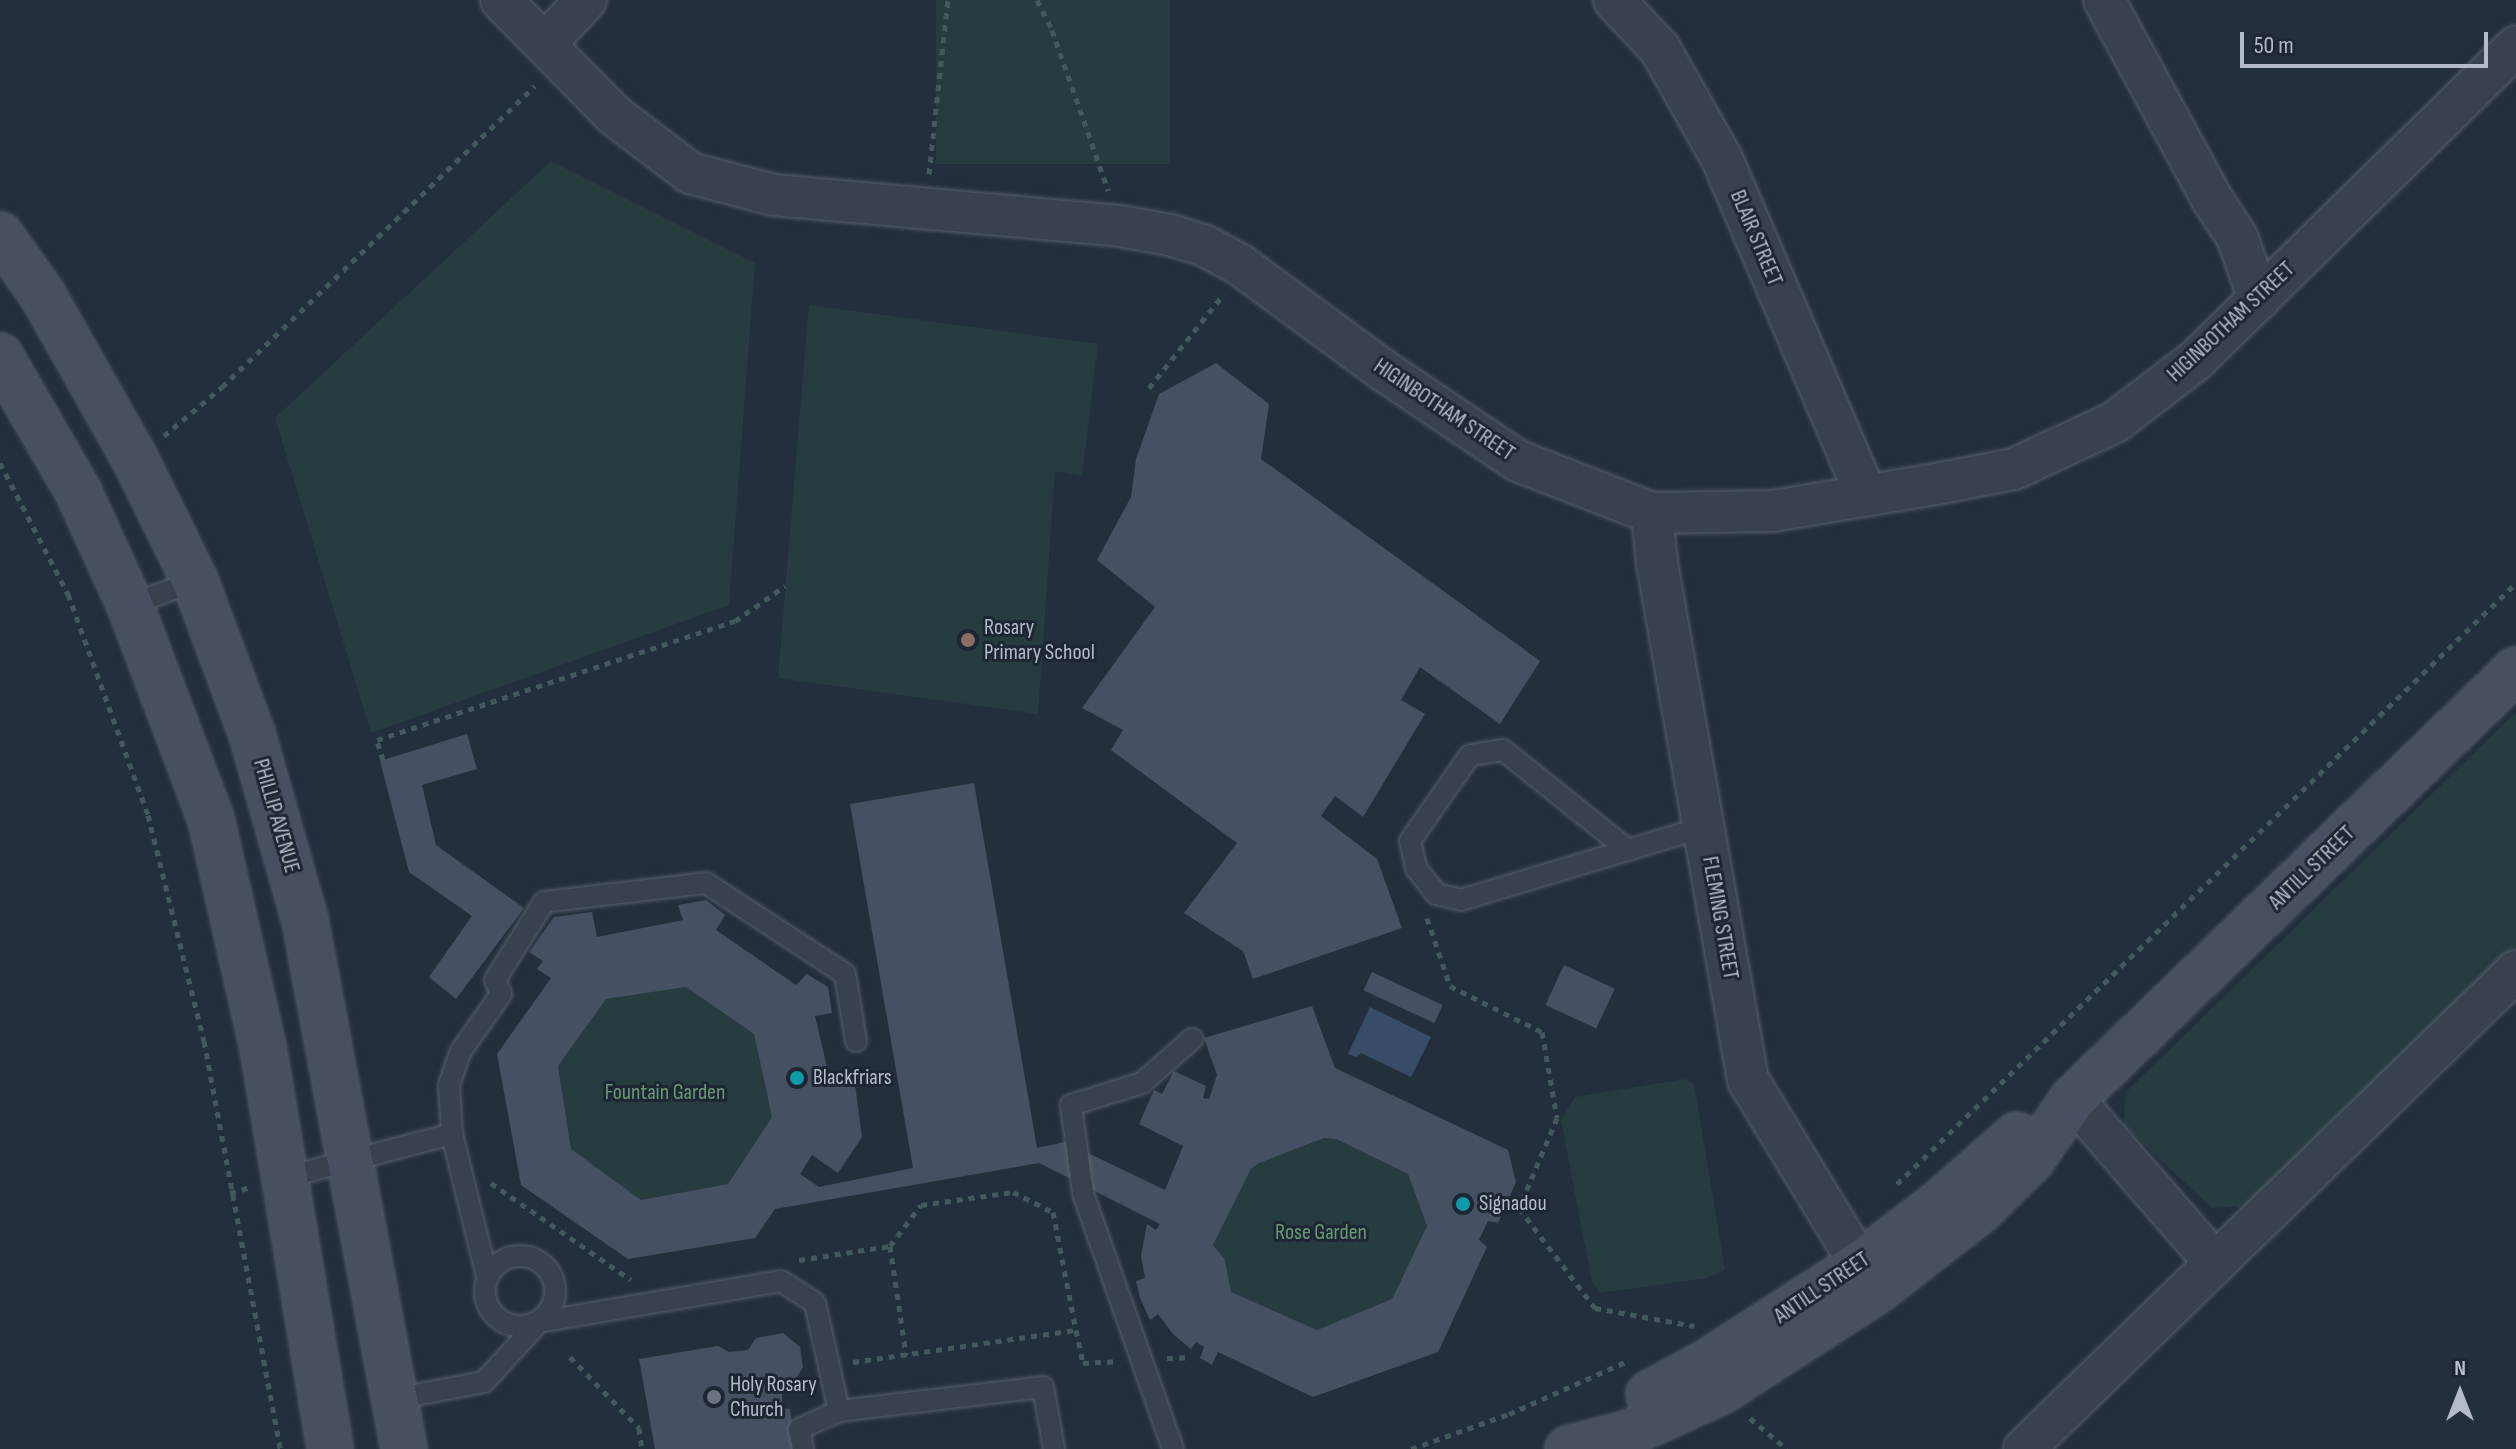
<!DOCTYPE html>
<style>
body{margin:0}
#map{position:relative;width:2516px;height:1449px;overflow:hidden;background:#242f3e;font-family:"Sofia Sans Condensed",sans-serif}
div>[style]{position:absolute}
.green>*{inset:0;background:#263c3f;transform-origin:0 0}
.water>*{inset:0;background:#394c67}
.building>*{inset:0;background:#455162;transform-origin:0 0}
.path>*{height:5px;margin-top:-2.5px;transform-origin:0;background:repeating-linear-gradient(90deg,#44595c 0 6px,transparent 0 12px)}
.roads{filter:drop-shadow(0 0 2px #565f6c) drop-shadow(0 0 2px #565f6c)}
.lane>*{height:20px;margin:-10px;padding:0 10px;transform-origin:10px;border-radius:10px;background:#38414e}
.lane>.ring{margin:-10px;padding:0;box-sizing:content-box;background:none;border:20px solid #38414e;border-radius:50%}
.street>*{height:40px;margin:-20px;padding:0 20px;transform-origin:20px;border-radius:20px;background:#38414e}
.secondary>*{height:44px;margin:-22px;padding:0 22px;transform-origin:22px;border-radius:22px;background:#465061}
.dots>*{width:22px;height:22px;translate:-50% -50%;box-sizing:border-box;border:4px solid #1d2633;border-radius:50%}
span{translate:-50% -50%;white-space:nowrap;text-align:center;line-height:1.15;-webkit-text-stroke:6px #1d2633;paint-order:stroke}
.street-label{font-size:22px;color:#b4bcc9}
.poi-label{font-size:22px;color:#b4bcc9}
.left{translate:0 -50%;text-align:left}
.park-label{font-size:22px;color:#6b9a76}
.north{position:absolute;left:2420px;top:1353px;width:80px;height:80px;-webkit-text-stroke:6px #1d2633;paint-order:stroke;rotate:0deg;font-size:22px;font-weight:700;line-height:32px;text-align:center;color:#b4bcc9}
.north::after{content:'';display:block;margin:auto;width:28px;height:36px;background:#b4bcc9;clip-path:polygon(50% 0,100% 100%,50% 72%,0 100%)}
.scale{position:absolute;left:2240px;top:32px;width:248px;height:36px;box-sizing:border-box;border:4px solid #b4bcc9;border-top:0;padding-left:10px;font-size:24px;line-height:28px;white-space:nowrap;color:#b4bcc9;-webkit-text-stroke:6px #1d2633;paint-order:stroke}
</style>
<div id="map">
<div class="green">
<i style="left:936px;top:0;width:234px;height:164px"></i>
<i style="clip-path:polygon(551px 161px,755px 263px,729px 605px,371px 733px,275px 418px)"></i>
<i style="clip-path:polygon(809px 305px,1098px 344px,1082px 476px,1055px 471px,1038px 714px,778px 678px)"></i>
<i style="clip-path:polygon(2516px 712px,2516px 947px,2249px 1206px,2212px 1208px,2123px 1125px,2126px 1092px)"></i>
<i style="clip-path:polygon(686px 987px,754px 1034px,772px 1117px,728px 1184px,641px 1200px,571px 1149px,558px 1066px,606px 999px)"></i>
<i style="clip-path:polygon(1685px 1079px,1694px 1084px,1725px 1270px,1707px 1278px,1600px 1293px,1592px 1282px,1561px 1120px,1575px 1097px)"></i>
<i style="clip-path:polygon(1324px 1138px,1336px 1139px,1408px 1174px,1427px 1226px,1392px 1299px,1317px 1330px,1231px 1292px,1225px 1260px,1213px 1245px,1251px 1169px,1259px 1163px)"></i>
</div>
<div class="water">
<i style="clip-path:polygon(1370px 1007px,1431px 1037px,1411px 1077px,1361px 1053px,1356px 1057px,1348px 1054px)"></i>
</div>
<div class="building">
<i style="clip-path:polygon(1216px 363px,1269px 404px,1261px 459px,1540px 661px,1500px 724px,1420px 667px,1401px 700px,1425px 714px,1363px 817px,1335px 796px,1321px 816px,1377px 859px,1402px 928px,1253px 979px,1243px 951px,1184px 913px,1237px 843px,1111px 750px,1123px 730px,1082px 708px,1155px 607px,1097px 560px,1131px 497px,1136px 459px,1159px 394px)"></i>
<i style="clip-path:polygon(467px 734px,477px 769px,422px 785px,436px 845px,524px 908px,456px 999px,429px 977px,472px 916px,409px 872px,380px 761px)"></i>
<i style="clip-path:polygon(evenodd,974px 783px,1037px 1148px,1065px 1142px,1165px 1190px,1183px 1146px,1139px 1124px,1154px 1090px,1162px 1094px,1174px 1071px,1206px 1086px,1203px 1098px,1209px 1099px,1217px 1075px,1204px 1038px,1312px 1006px,1335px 1068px,1508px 1150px,1516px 1182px,1498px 1223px,1488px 1221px,1479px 1240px,1487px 1247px,1438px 1352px,1313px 1397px,1218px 1352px,1212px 1365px,1200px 1358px,1204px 1347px,1196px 1342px,1191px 1349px,1173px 1334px,1158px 1314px,1150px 1320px,1140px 1298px,1136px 1281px,1145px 1278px,1141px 1256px,1147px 1224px,1156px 1230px,1160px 1224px,1039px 1163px,775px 1209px,755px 1238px,628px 1259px,521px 1185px,497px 1054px,551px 978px,537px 969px,543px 961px,529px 952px,554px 917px,592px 912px,597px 937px,683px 920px,678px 905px,706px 900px,725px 915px,716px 930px,796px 985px,807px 974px,828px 987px,832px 1013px,815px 1016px,830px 1080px,854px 1077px,862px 1137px,838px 1173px,812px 1155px,800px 1174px,819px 1187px,913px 1168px,850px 804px,974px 783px,686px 987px,754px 1034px,772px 1117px,728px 1184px,641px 1200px,571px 1149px,558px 1066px,606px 999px,686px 987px,974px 783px,1324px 1138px,1336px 1139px,1408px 1174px,1427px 1226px,1392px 1299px,1317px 1330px,1231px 1292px,1225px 1260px,1213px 1245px,1251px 1169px,1259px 1163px,1324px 1138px)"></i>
<i style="left:1564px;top:965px;width:56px;height:44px;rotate:25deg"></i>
<i style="left:1372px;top:972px;width:78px;height:20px;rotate:25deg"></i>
<i style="clip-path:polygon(783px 1333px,800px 1347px,803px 1367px,793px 1384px,782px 1386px,782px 1408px,790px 1409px,796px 1449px,655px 1449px,639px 1359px,718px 1346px,729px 1352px,748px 1350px,756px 1338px)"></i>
</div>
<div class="path">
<i style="left:1037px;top:0;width:34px;rotate:63deg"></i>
<i style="left:1052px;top:30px;width:170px;rotate:70.7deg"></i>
<i style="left:929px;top:174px;width:175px;rotate:-83.8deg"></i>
<i style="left:1149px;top:388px;width:119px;rotate:-51.5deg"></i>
<i style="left:164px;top:436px;width:76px;rotate:-40.2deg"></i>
<i style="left:222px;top:387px;width:434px;rotate:-43.9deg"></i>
<i style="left:0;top:463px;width:148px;rotate:62.6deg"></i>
<i style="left:68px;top:594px;width:235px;rotate:70.1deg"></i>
<i style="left:148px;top:815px;width:233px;rotate:76.1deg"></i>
<i style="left:204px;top:1041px;width:415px;rotate:79.4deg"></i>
<i style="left:383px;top:760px;width:21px;rotate:-107deg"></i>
<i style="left:377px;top:740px;width:377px;rotate:-18.4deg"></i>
<i style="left:735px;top:621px;width:61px;rotate:-35deg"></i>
<i style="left:1427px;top:918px;width:72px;rotate:71.3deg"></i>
<i style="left:1450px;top:986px;width:103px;rotate:26.6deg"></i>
<i style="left:1542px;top:1032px;width:87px;rotate:80.1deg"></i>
<i style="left:1557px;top:1118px;width:98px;rotate:112.9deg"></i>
<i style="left:1519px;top:1208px;width:126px;rotate:52.8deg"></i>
<i style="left:1595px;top:1308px;width:101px;rotate:10.3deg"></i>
<i style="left:491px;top:1183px;width:170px;rotate:34.7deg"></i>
<i style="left:1897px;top:1184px;width:863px;rotate:-44.15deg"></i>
<i style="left:230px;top:1193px;width:19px;rotate:-16deg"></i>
<i style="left:890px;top:1246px;width:51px;rotate:-52.9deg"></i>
<i style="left:921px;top:1205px;width:93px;rotate:-8deg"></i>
<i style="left:1013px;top:1192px;width:45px;rotate:26.6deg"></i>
<i style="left:1053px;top:1212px;width:120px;rotate:79deg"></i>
<i style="left:799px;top:1260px;width:92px;rotate:-8.7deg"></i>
<i style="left:890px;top:1246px;width:110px;rotate:81.6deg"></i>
<i style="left:570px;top:1357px;width:99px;rotate:45.8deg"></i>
<i style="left:639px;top:1428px;width:21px;rotate:82deg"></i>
<i style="left:1167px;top:1358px;width:23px;rotate:-2deg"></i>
<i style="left:853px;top:1362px;width:225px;rotate:-8.2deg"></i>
<i style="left:1076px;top:1330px;width:34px;rotate:78deg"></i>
<i style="left:1083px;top:1363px;width:34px;rotate:-3deg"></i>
<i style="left:1750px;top:1418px;width:48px;rotate:40deg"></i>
<i style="left:1411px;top:1449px;width:104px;rotate:-19.7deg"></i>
<i style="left:1509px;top:1414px;width:127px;rotate:-24.1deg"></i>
</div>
<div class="roads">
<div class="lane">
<i style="left:130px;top:605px;width:69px;rotate:-20.3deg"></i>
<i style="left:1628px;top:850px;width:160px;rotate:-141.3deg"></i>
<i style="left:1503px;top:750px;width:33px;rotate:171deg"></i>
<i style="left:1470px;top:755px;width:105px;rotate:124.9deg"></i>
<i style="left:1410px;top:841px;width:28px;rotate:77deg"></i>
<i style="left:1416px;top:868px;width:33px;rotate:52deg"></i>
<i style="left:1436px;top:894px;width:26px;rotate:13deg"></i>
<i style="left:1461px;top:900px;width:254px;rotate:-16.7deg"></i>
<i style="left:452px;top:1134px;width:49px;rotate:-93.5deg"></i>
<i style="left:449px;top:1085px;width:36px;rotate:-71deg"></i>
<i style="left:461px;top:1051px;width:70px;rotate:-54.9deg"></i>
<i style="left:501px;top:994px;width:15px;rotate:-113deg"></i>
<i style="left:495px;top:980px;width:92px;rotate:-57.9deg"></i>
<i style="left:544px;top:902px;width:163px;rotate:-6.7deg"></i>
<i style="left:706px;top:883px;width:166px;rotate:33.2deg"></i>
<i style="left:845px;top:974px;width:68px;rotate:80.7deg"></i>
<i style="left:283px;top:1178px;width:175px;rotate:-14.6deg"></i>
<i style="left:452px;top:1134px;width:146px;rotate:76.2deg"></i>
<i class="ring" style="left:485px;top:1256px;width:50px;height:50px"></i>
<i style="left:394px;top:1399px;width:92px;rotate:-10.7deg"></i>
<i style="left:484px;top:1382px;width:81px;rotate:-47.5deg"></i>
<i style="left:539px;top:1322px;width:245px;rotate:-9.6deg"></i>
<i style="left:781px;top:1281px;width:40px;rotate:32.9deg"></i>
<i style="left:815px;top:1303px;width:111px;rotate:77.5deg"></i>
<i style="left:803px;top:1449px;width:20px;rotate:-101deg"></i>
<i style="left:799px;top:1429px;width:44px;rotate:-24.2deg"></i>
<i style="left:839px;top:1411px;width:205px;rotate:-6.7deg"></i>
<i style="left:1043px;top:1387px;width:63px;rotate:79.9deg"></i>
<i style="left:1173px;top:1449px;width:271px;rotate:-109.4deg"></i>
<i style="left:1083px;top:1193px;width:89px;rotate:-97.8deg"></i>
<i style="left:1071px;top:1105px;width:74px;rotate:-17.2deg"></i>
<i style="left:1142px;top:1083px;width:67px;rotate:-41.3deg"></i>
</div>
<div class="street">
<i style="left:501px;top:0;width:161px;rotate:45.5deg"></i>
<i style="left:614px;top:115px;width:96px;rotate:37.3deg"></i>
<i style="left:690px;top:173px;width:87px;rotate:14.7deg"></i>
<i style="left:774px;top:195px;width:347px;rotate:5.1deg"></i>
<i style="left:1120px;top:226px;width:51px;rotate:10.2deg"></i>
<i style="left:1170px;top:235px;width:37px;rotate:17deg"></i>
<i style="left:1205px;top:246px;width:40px;rotate:28deg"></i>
<i style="left:1240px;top:265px;width:177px;rotate:36.3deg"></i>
<i style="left:1383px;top:370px;width:163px;rotate:34deg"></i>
<i style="left:1518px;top:461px;width:144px;rotate:21.2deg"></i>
<i style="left:1652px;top:513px;width:121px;rotate:-0.9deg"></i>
<i style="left:1773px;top:511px;width:165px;rotate:-9.4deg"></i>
<i style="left:1936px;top:484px;width:79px;rotate:-10.9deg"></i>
<i style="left:2014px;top:469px;width:111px;rotate:-25deg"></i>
<i style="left:2115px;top:422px;width:102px;rotate:-37.4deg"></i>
<i style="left:2196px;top:360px;width:448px;rotate:-44.4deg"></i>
<i style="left:1614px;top:0;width:67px;rotate:46.8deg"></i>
<i style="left:1660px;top:49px;width:126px;rotate:60.6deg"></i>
<i style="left:1722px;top:159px;width:366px;rotate:66.8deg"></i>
<i style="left:2104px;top:0;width:226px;rotate:61.5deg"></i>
<i style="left:2212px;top:199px;width:45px;rotate:56.7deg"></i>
<i style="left:2237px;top:237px;width:66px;rotate:70.5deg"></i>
<i style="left:545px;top:44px;width:60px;rotate:-47deg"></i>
<i style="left:1652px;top:513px;width:50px;rotate:84.3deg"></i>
<i style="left:1657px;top:563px;width:525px;rotate:80.02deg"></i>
<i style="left:1748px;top:1080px;width:215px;rotate:58.7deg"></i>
<i style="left:1860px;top:1264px;width:31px;rotate:53deg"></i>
<i style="left:2073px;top:1099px;width:217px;rotate:49.1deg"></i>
<i style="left:2024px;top:1449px;width:686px;rotate:-44.17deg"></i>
</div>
<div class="secondary">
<i style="left:0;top:235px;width:72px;rotate:54.6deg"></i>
<i style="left:42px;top:294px;width:189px;rotate:60.6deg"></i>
<i style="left:135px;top:459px;width:136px;rotate:63.8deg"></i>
<i style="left:195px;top:581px;width:163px;rotate:69.6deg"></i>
<i style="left:252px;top:734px;width:193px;rotate:74.1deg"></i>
<i style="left:305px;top:920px;width:538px;rotate:79.4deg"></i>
<i style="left:0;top:356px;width:156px;rotate:60deg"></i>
<i style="left:78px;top:491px;width:125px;rotate:65.5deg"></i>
<i style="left:130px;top:605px;width:229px;rotate:69.3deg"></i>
<i style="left:211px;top:819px;width:234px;rotate:77.2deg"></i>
<i style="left:263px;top:1047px;width:408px;rotate:80.5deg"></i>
<i style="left:1649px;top:1394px;width:67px;rotate:-28.5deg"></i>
<i style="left:1708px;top:1362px;width:181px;rotate:-32.8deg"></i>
<i style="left:1860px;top:1264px;width:102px;rotate:-37.4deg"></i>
<i style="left:1941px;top:1202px;width:101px;rotate:-41.4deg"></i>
<i style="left:1568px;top:1449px;width:61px;rotate:-14.3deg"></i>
<i style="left:1627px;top:1434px;width:106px;rotate:-24.6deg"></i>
<i style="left:1723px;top:1390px;width:186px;rotate:-32.9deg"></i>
<i style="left:1879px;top:1289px;width:127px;rotate:-38deg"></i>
<i style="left:1979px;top:1211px;width:74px;rotate:-44.5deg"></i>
<i style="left:2032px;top:1159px;width:73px;rotate:-55.7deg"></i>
<i style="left:2073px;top:1099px;width:617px;rotate:-44.08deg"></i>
</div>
</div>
<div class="dots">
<i style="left:968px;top:640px;background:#8d6e63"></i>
<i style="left:797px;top:1078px;background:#0f9aa8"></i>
<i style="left:1463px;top:1204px;background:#0f9aa8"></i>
<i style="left:714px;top:1397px;background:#6b7280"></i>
</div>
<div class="street-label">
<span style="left:1756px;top:238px;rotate:67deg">BLAIR STREET</span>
<span style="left:2231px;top:322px;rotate:-43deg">HIGINBOTHAM STREET</span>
<span style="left:1444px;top:410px;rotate:34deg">HIGINBOTHAM STREET</span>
<span style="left:276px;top:816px;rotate:74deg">PHILLIP AVENUE</span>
<span style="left:2312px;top:868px;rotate:-44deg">ANTILL STREET</span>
<span style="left:1720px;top:918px;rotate:80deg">FLEMING STREET</span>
<span style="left:1822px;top:1288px;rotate:-34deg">ANTILL STREET</span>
</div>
<div class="poi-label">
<span class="left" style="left:984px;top:640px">Rosary<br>Primary School</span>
<span class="left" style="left:813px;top:1078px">Blackfriars</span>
<span class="left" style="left:1479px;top:1204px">Signadou</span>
<span class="left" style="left:730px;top:1397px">Holy Rosary<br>Church</span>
</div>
<div class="park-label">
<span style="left:665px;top:1093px">Fountain Garden</span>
<span style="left:1321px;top:1233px">Rose Garden</span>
</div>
<div class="north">N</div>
<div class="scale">50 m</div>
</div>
